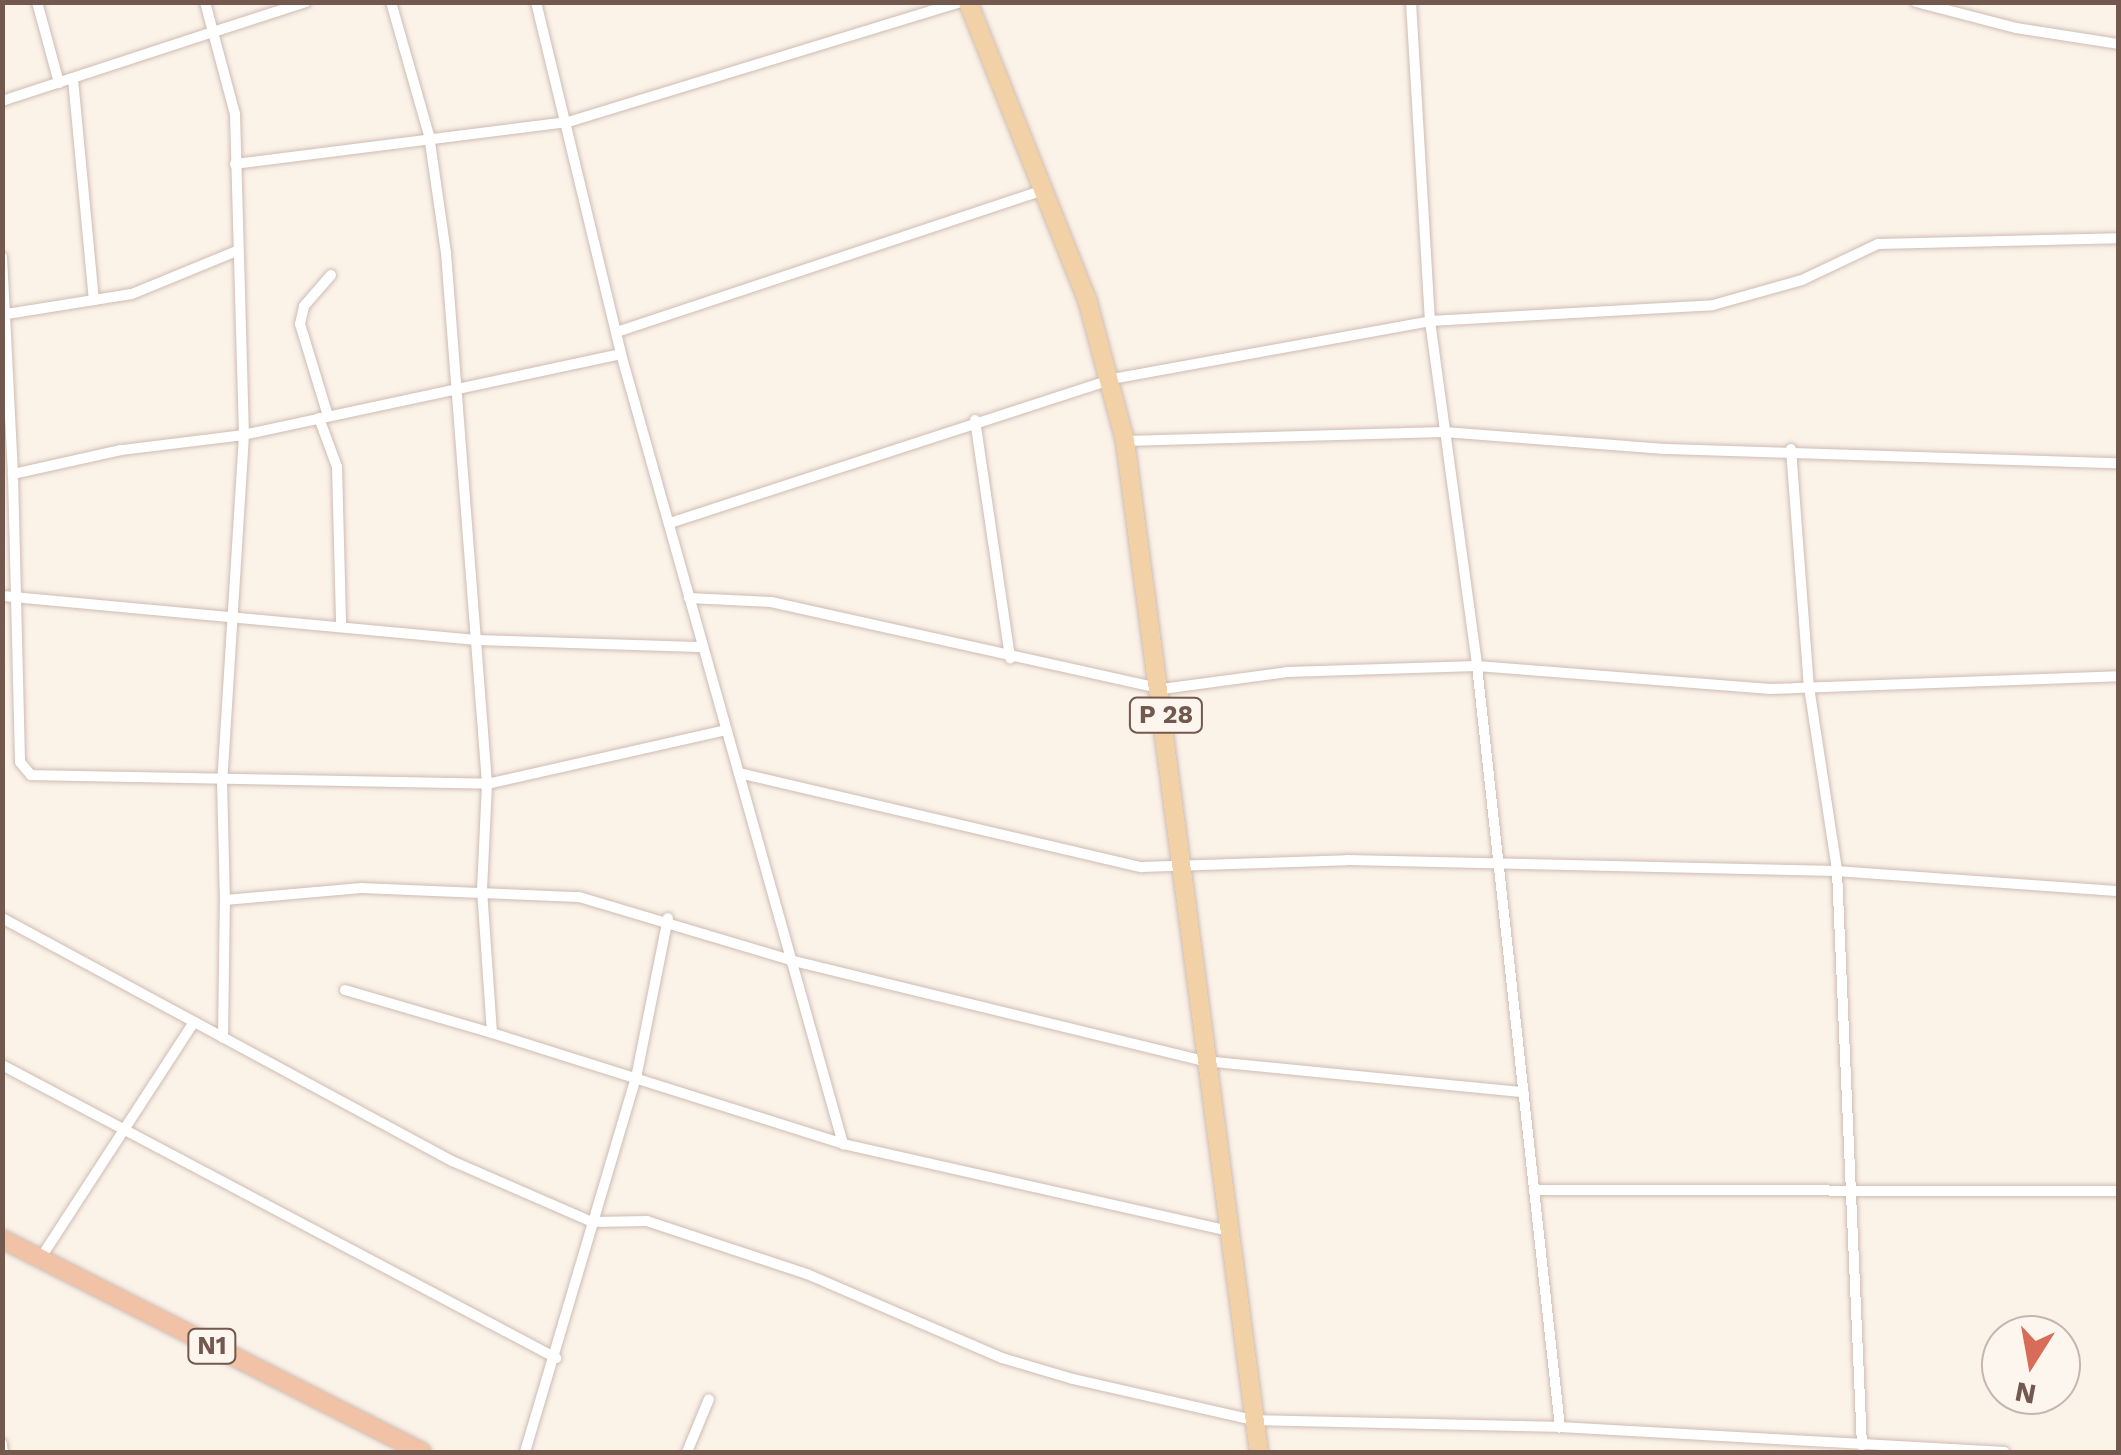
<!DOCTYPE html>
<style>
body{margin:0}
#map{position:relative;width:2121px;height:1455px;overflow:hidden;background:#fbf2e8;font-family:"Work Sans",sans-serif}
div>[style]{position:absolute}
.roads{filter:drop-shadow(0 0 2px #cebcb2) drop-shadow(0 0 2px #cebcb2)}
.minor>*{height:10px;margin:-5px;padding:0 5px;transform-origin:5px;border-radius:5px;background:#fff}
.primary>*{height:18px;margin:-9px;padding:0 9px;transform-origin:9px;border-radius:9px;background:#f3d1a7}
.trunk>*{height:18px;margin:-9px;padding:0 9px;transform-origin:9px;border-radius:9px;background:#f1c2a6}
span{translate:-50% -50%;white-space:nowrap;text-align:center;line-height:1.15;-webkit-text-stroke:9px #fdf6ee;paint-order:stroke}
.shield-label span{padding:2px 8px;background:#fdf6ee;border:2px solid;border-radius:8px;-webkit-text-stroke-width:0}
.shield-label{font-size:25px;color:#73584e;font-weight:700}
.frame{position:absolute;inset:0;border:5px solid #73584e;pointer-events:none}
.north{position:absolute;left:1981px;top:1315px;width:100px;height:100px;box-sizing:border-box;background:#fdf6ee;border:2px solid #c6b7ae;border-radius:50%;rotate:191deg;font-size:28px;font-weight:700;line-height:40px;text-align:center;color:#73584e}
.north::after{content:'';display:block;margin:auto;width:35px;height:45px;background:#d96b59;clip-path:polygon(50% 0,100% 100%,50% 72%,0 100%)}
</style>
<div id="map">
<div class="roads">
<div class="minor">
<i style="left:37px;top:2px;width:84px;rotate:74.8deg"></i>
<i style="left:306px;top:2px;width:98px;rotate:162.1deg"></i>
<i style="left:213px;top:32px;width:85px;rotate:75deg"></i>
<i style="left:235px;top:114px;width:321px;rotate:88.4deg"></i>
<i style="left:244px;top:435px;width:346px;rotate:93.6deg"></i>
<i style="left:222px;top:780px;width:120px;rotate:88.6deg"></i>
<i style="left:225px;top:900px;width:137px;rotate:-5deg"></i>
<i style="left:361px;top:888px;width:218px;rotate:2.4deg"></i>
<i style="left:579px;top:897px;width:220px;rotate:16.6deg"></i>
<i style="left:790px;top:960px;width:426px;rotate:13.7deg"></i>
<i style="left:1204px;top:1061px;width:321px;rotate:5.6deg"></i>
<i style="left:391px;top:2px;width:138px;rotate:74.1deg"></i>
<i style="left:429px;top:135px;width:119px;rotate:81.8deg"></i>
<i style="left:446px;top:253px;width:533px;rotate:85.58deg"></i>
<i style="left:487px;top:784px;width:106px;rotate:92.7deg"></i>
<i style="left:482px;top:890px;width:143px;rotate:86deg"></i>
<i style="left:492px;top:1033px;width:368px;rotate:17.5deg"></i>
<i style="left:843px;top:1144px;width:396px;rotate:12.7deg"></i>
<i style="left:536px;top:2px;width:362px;rotate:76.4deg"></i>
<i style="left:621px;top:354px;width:821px;rotate:74.3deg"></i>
<i style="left:1411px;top:2px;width:320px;rotate:86.6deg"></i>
<i style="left:1430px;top:321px;width:348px;rotate:82.2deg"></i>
<i style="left:1477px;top:666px;width:766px;rotate:83.78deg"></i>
<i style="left:1916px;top:2px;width:103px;rotate:14.6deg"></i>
<i style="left:2016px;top:28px;width:103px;rotate:8.9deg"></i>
<i style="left:73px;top:79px;width:222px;rotate:84.6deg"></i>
<i style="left:94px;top:300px;width:38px;rotate:-9deg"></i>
<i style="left:132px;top:294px;width:113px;rotate:-22.3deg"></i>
<i style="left:2px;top:101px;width:222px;rotate:-18.1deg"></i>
<i style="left:213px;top:32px;width:31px;rotate:-105deg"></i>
<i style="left:235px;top:164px;width:336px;rotate:-7.2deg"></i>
<i style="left:568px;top:122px;width:411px;rotate:-17deg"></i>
<i style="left:2px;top:257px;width:217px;rotate:87.1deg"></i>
<i style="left:7px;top:314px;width:88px;rotate:-9.1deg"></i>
<i style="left:617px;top:332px;width:451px;rotate:-18.4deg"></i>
<i style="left:621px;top:354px;width:386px;rotate:167.9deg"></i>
<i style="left:244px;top:435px;width:124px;rotate:173deg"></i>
<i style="left:121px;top:450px;width:111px;rotate:167.5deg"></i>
<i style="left:13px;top:474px;width:288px;rotate:88.6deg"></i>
<i style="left:20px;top:762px;width:17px;rotate:50deg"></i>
<i style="left:31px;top:775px;width:456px;rotate:1.1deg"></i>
<i style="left:487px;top:784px;width:242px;rotate:-12.7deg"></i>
<i style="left:328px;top:416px;width:96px;rotate:-106.9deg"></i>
<i style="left:300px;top:324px;width:18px;rotate:-77deg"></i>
<i style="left:304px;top:306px;width:41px;rotate:-48.9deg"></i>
<i style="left:319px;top:418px;width:52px;rotate:69.8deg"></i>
<i style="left:337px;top:467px;width:158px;rotate:88.5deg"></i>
<i style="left:975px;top:420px;width:241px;rotate:81.6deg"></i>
<i style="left:1125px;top:441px;width:319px;rotate:-1.6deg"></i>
<i style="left:1444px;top:432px;width:221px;rotate:4.4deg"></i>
<i style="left:1664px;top:449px;width:454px;rotate:1.8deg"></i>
<i style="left:1791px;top:449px;width:239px;rotate:85.7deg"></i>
<i style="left:1809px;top:687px;width:186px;rotate:81.3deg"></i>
<i style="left:1837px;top:871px;width:575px;rotate:87.51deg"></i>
<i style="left:670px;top:523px;width:465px;rotate:-18deg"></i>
<i style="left:1112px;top:379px;width:323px;rotate:-10.3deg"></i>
<i style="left:1430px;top:321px;width:283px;rotate:-3.2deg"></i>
<i style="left:1713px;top:305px;width:92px;rotate:-15.7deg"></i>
<i style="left:1802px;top:280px;width:84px;rotate:-25.3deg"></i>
<i style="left:1878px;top:244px;width:240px;rotate:-1.4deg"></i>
<i style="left:2px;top:596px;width:474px;rotate:5.3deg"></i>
<i style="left:474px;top:640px;width:227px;rotate:1.8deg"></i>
<i style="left:689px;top:598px;width:82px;rotate:2.8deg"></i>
<i style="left:771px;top:602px;width:401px;rotate:12.5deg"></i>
<i style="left:1162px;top:689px;width:126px;rotate:-7.7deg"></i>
<i style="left:1287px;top:672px;width:190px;rotate:-1.8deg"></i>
<i style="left:1477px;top:666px;width:294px;rotate:4.5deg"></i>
<i style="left:1770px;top:689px;width:348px;rotate:-2.1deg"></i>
<i style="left:739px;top:773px;width:413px;rotate:13.2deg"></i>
<i style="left:1141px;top:867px;width:206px;rotate:-1.9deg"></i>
<i style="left:1347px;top:860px;width:490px;rotate:1.3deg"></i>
<i style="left:1837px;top:871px;width:282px;rotate:4.1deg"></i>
<i style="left:2px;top:918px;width:511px;rotate:28.37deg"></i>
<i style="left:452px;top:1161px;width:153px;rotate:23.5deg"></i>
<i style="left:592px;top:1222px;width:55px;rotate:-1deg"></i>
<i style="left:647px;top:1221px;width:169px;rotate:18.3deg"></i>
<i style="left:807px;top:1274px;width:212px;rotate:23.3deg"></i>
<i style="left:1002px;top:1358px;width:74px;rotate:16.5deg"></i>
<i style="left:1073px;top:1379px;width:186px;rotate:12.8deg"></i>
<i style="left:1254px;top:1420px;width:306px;rotate:1.3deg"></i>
<i style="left:1560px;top:1427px;width:445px;rotate:3.2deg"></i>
<i style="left:345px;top:990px;width:153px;rotate:16.3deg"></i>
<i style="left:223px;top:1038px;width:138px;rotate:-89.2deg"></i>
<i style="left:2px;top:1065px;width:627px;rotate:27.87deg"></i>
<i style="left:1538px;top:1190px;width:580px;rotate:0.1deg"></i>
<i style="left:40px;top:1259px;width:283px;rotate:-57deg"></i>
<i style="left:2px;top:1444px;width:8px;rotate:83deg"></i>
<i style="left:525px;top:1452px;width:390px;rotate:-73.5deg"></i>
<i style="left:636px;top:1078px;width:163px;rotate:-78.7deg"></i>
<i style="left:687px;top:1452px;width:57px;rotate:-67.5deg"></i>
</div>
<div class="primary">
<i style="left:968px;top:2px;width:320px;rotate:68.2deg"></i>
<i style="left:1087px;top:299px;width:147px;rotate:75deg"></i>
<i style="left:1125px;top:441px;width:1020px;rotate:82.45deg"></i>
</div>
<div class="trunk">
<i style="left:2px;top:1239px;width:471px;rotate:26.9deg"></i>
</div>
</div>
<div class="shield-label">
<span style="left:1166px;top:715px">P 28</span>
<span style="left:212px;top:1346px">N1</span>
</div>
<div class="frame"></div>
<div class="north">N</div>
</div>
